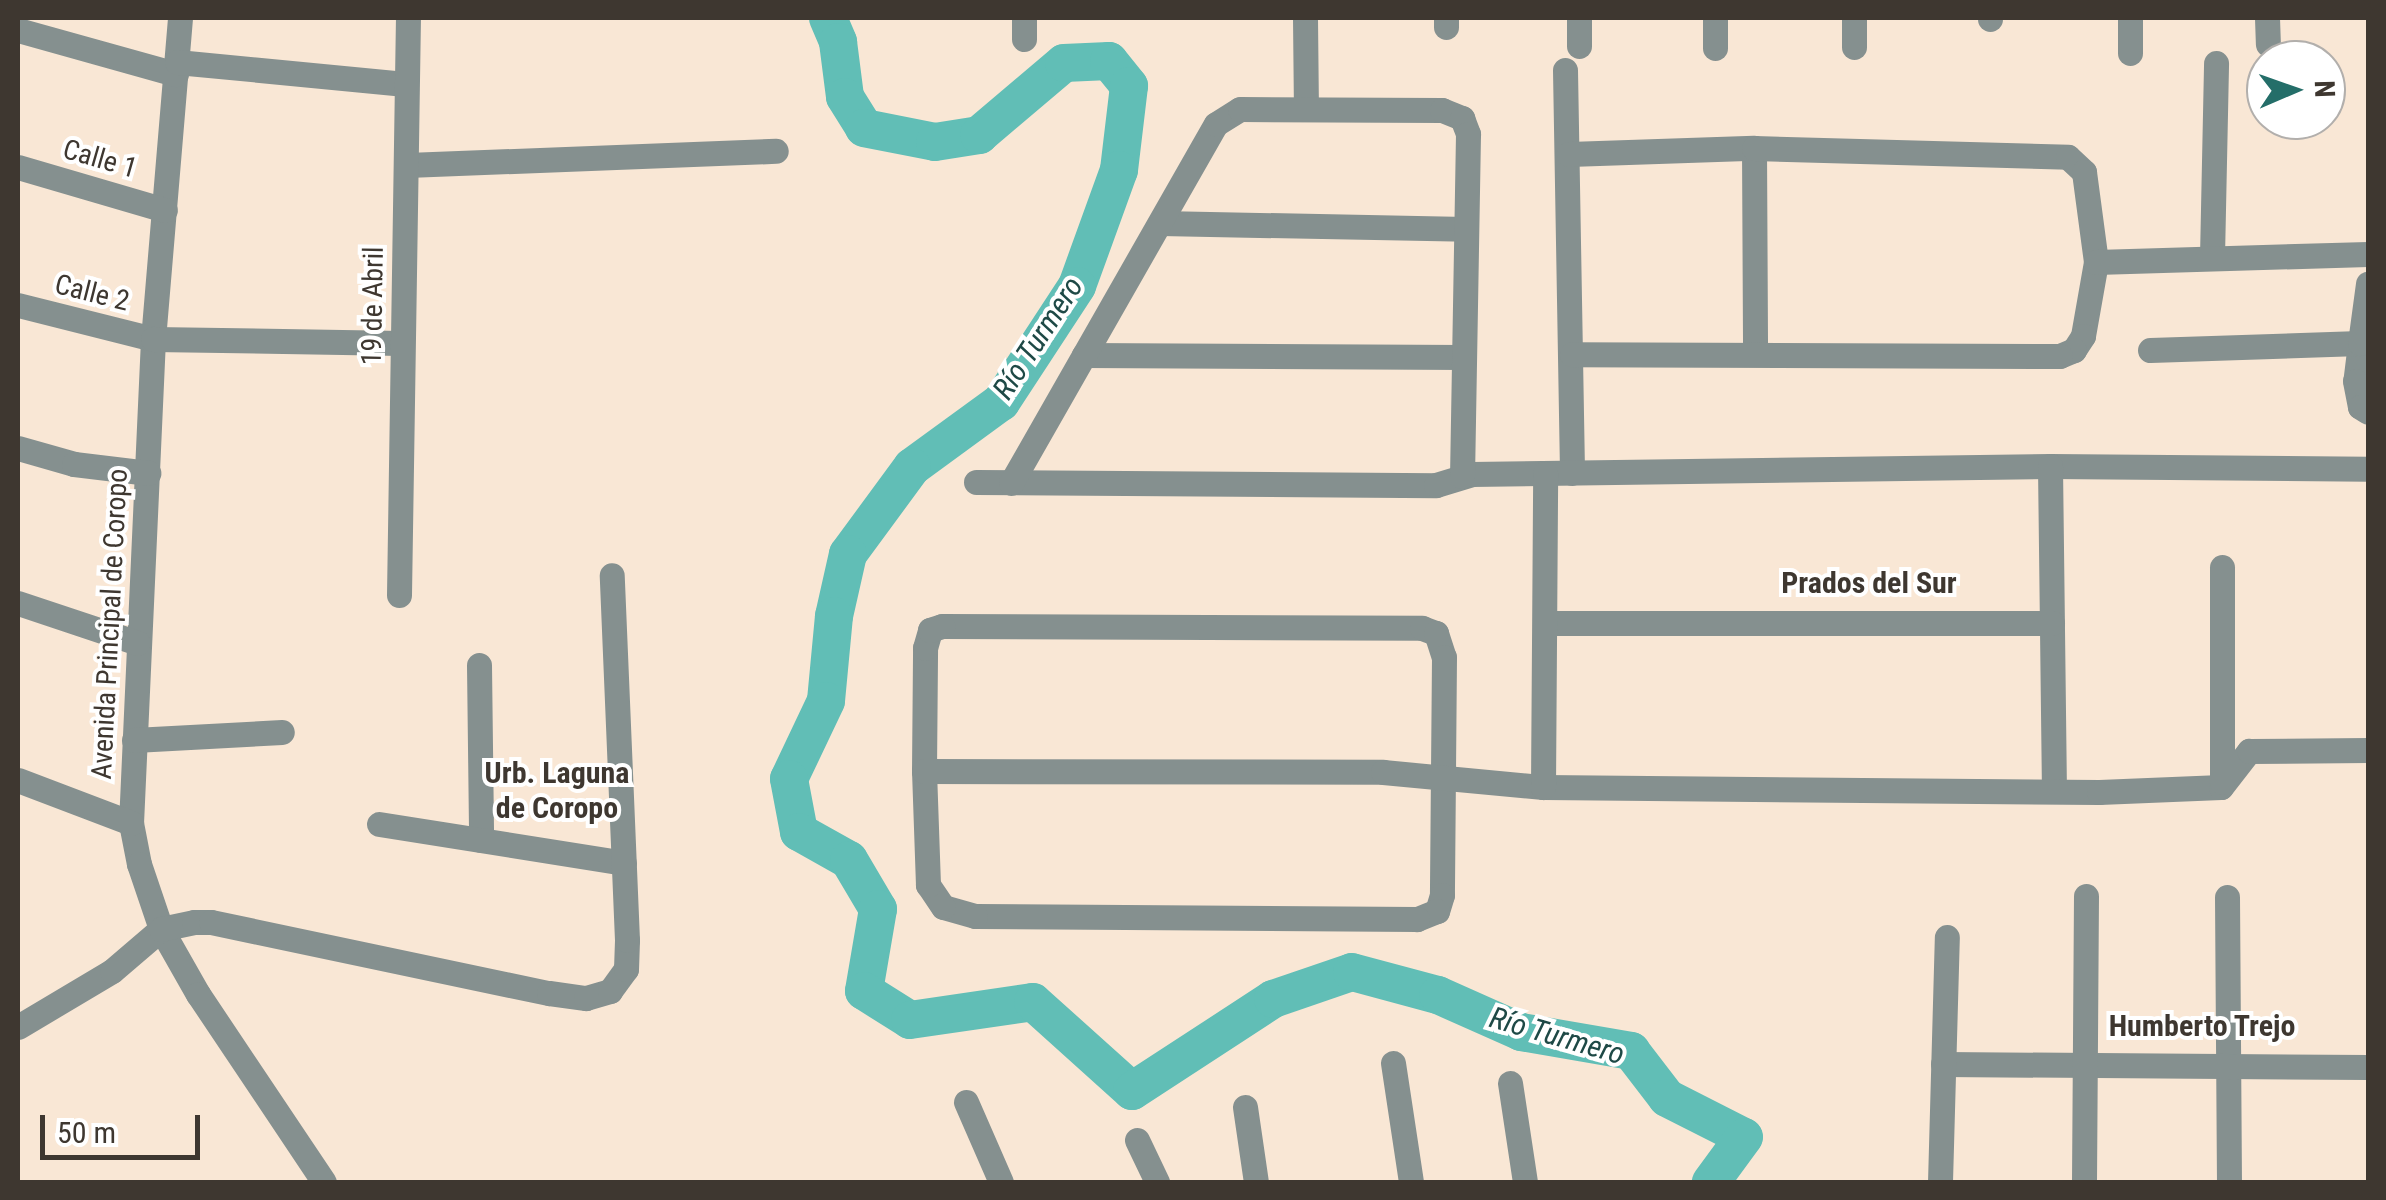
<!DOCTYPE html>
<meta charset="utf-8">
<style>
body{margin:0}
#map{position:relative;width:2386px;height:1200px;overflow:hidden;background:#f9e7d5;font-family:"Roboto Condensed",sans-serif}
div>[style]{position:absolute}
.river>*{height:38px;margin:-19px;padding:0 19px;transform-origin:19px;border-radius:19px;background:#61beb6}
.minor>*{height:25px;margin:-12.5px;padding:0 12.5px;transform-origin:12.5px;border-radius:12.5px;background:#85908f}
span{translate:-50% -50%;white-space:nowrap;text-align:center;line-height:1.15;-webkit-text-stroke:8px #fff;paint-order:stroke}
.street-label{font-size:28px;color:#3e3730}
.water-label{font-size:30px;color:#1e4946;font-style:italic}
.neighbourhood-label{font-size:30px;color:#3e3730;font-weight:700}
.frame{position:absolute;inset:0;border:20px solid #3e3730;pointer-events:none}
.north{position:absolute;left:2246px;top:40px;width:100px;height:100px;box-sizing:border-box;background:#fff;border:2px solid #b2afac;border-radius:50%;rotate:88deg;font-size:28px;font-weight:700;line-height:40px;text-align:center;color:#3e3730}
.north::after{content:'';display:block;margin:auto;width:35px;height:45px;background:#246e69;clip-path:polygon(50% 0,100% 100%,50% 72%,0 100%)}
.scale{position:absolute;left:40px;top:1115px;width:160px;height:45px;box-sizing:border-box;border:5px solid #3e3730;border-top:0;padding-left:12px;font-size:30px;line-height:35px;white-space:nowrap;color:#3e3730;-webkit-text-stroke:8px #fff;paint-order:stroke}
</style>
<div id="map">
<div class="river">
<i style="left:828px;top:18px;width:26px;rotate:67deg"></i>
<i style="left:838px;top:42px;width:55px;rotate:82.7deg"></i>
<i style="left:845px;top:97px;width:36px;rotate:58deg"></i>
<i style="left:864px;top:128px;width:72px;rotate:11.2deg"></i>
<i style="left:935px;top:142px;width:45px;rotate:-9deg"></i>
<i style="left:979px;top:135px;width:111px;rotate:-40.3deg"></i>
<i style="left:1064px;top:63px;width:45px;rotate:-2.5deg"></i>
<i style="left:1109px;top:61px;width:32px;rotate:51deg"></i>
<i style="left:1129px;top:86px;width:85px;rotate:96.8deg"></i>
<i style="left:1119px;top:170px;width:123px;rotate:109.9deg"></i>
<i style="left:1077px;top:286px;width:139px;rotate:123.2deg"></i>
<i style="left:1001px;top:402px;width:110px;rotate:143.9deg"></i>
<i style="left:912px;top:467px;width:108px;rotate:126.3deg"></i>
<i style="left:848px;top:554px;width:64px;rotate:102.7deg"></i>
<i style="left:834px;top:616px;width:85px;rotate:95.4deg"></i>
<i style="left:826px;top:701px;width:86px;rotate:115.4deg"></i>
<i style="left:789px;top:779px;width:54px;rotate:79.3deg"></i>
<i style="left:799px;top:832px;width:57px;rotate:29.2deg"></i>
<i style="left:849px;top:860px;width:57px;rotate:59.4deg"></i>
<i style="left:878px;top:909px;width:83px;rotate:99.7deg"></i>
<i style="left:864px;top:991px;width:54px;rotate:32.2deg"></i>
<i style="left:910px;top:1020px;width:124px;rotate:-8.3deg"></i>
<i style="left:1033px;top:1002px;width:133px;rotate:42deg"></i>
<i style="left:1132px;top:1091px;width:168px;rotate:-33.1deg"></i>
<i style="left:1273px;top:999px;width:83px;rotate:-18.9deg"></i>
<i style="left:1352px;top:972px;width:89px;rotate:15deg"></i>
<i style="left:1438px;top:995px;width:91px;rotate:24deg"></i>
<i style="left:1521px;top:1032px;width:112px;rotate:9.8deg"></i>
<i style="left:1631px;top:1051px;width:59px;rotate:52.5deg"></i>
<i style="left:1667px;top:1098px;width:86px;rotate:26.9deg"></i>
<i style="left:1744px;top:1137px;width:56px;rotate:126.3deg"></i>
</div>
<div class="minor">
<i style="left:180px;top:18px;width:322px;rotate:94.8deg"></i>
<i style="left:153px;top:339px;width:484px;rotate:92.6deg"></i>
<i style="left:131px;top:823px;width:42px;rotate:79deg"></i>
<i style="left:139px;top:864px;width:69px;rotate:71.3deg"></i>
<i style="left:161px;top:929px;width:75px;rotate:60.4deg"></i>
<i style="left:198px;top:994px;width:226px;rotate:56.2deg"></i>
<i style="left:1024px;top:18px;width:21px;rotate:90deg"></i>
<i style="left:1305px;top:18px;width:91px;rotate:89.4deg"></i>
<i style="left:1446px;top:18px;width:9px;rotate:90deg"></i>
<i style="left:1579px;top:18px;width:28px;rotate:90deg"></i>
<i style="left:1715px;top:18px;width:30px;rotate:90deg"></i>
<i style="left:1854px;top:18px;width:29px;rotate:90deg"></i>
<i style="left:2130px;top:18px;width:35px;rotate:90deg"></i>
<i style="left:2267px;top:18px;width:26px;rotate:88deg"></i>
<i style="left:1990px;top:19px;width:1px;rotate:-90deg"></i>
<i style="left:18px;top:30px;width:164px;rotate:15.6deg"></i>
<i style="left:177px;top:62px;width:229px;rotate:5.5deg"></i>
<i style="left:1565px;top:70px;width:403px;rotate:89deg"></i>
<i style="left:1754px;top:148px;width:206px;rotate:89.7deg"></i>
<i style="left:1569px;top:154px;width:185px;rotate:-1.9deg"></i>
<i style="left:1754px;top:148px;width:314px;rotate:1.6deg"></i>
<i style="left:2068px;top:157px;width:22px;rotate:43deg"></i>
<i style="left:2084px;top:172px;width:91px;rotate:82.4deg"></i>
<i style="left:2096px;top:262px;width:75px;rotate:100deg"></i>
<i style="left:2083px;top:336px;width:17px;rotate:123deg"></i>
<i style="left:2074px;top:350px;width:15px;rotate:157deg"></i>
<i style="left:2060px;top:356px;width:488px;rotate:-179.8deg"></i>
<i style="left:407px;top:165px;width:369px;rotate:-2.2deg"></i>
<i style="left:18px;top:167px;width:153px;rotate:16.3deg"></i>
<i style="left:1160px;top:223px;width:306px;rotate:1.1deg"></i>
<i style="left:2212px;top:257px;width:194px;rotate:-88.8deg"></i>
<i style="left:2096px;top:262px;width:272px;rotate:-1.7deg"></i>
<i style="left:18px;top:305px;width:139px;rotate:14.1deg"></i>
<i style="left:153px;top:339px;width:248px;rotate:0.9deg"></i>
<i style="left:2360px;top:343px;width:38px;rotate:97deg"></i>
<i style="left:2355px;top:381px;width:26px;rotate:79deg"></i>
<i style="left:2360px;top:407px;width:9px;rotate:32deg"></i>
<i style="left:2150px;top:350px;width:210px;rotate:-1.9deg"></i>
<i style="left:2360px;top:343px;width:60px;rotate:-82.3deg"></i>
<i style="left:1084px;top:355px;width:380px;rotate:0.3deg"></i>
<i style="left:18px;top:448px;width:58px;rotate:15.9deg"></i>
<i style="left:74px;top:464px;width:75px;rotate:6.9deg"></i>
<i style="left:2050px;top:466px;width:318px;rotate:0.5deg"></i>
<i style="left:976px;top:482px;width:460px;rotate:0.4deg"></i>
<i style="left:1436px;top:485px;width:37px;rotate:-17deg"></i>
<i style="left:1471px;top:474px;width:579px;rotate:-0.79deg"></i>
<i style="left:2050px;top:466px;width:323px;rotate:89.3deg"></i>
<i style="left:1011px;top:483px;width:413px;rotate:-60.3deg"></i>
<i style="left:1216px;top:124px;width:28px;rotate:-32deg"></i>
<i style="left:1240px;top:109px;width:202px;rotate:0.3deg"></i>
<i style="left:1442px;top:110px;width:22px;rotate:22deg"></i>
<i style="left:1462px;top:118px;width:17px;rotate:69deg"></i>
<i style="left:1468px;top:134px;width:342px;rotate:91deg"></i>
<i style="left:399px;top:595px;width:577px;rotate:-89.11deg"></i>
<i style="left:18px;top:603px;width:126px;rotate:18.4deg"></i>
<i style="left:1546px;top:623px;width:506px"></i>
<i style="left:942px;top:626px;width:480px;rotate:0.2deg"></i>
<i style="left:1422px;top:628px;width:15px;rotate:20deg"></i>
<i style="left:1436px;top:633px;width:25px;rotate:72deg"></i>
<i style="left:1444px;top:657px;width:238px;rotate:90.5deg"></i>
<i style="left:1442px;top:895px;width:17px;rotate:107deg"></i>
<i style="left:1437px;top:911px;width:22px;rotate:158deg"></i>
<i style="left:1417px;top:919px;width:442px;rotate:-179.6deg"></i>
<i style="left:975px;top:916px;width:33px;rotate:-164deg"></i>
<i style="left:943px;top:907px;width:27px;rotate:-124deg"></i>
<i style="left:928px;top:885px;width:114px;rotate:-92deg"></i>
<i style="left:924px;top:771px;width:123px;rotate:-89.5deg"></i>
<i style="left:925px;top:648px;width:19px;rotate:-74deg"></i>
<i style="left:930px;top:630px;width:13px;rotate:-18deg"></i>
<i style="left:479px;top:665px;width:175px;rotate:89.3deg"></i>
<i style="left:134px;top:740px;width:148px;rotate:-3.1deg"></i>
<i style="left:924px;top:771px;width:459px;rotate:0.1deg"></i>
<i style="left:1383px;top:772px;width:161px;rotate:5.4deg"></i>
<i style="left:1543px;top:787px;width:556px;rotate:0.52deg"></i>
<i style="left:2099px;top:792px;width:122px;rotate:-2.3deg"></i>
<i style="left:2221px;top:787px;width:46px;rotate:-52.1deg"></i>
<i style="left:2249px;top:751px;width:119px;rotate:-0.5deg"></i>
<i style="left:18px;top:780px;width:121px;rotate:20.8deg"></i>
<i style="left:2222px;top:782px;width:215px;rotate:-90deg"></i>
<i style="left:1543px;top:787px;width:313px;rotate:-89.6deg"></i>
<i style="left:379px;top:824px;width:248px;rotate:9deg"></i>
<i style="left:2227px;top:897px;width:285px;rotate:89.6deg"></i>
<i style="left:18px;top:1027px;width:109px;rotate:-30.8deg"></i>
<i style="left:112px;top:971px;width:65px;rotate:-40.6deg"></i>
<i style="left:161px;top:929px;width:34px;rotate:-12deg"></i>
<i style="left:194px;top:922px;width:17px"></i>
<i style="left:211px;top:922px;width:345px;rotate:11.9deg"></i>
<i style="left:549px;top:993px;width:37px;rotate:8deg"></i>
<i style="left:586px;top:998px;width:25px;rotate:-16deg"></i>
<i style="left:610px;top:991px;width:27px;rotate:-54deg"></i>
<i style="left:626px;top:969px;width:29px;rotate:-88deg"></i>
<i style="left:627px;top:940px;width:365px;rotate:-92.4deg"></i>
<i style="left:1393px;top:1063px;width:120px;rotate:81.4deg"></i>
<i style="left:1943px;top:1064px;width:425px;rotate:0.4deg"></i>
<i style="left:1510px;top:1083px;width:100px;rotate:81.4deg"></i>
<i style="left:966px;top:1102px;width:87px;rotate:66.4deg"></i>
<i style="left:1245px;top:1107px;width:76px;rotate:81.7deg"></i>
<i style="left:1137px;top:1140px;width:47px;rotate:64.5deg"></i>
<i style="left:1940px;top:1182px;width:245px;rotate:-88.4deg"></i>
<i style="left:2084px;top:1182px;width:286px;rotate:-89.6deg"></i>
</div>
<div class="street-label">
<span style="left:100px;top:159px;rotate:16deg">Calle 1</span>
<span style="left:92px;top:293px;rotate:14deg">Calle 2</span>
<span style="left:373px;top:306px;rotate:-89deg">19 de Abril</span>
<span style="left:110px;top:624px;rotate:-87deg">Avenida Principal de Coropo</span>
</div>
<div class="water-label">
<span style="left:1038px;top:338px;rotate:-57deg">Río Turmero</span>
<span style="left:1557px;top:1036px;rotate:16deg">Río Turmero</span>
</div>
<div class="neighbourhood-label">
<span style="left:1869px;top:583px">Prados del Sur</span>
<span style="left:557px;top:790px">Urb. Laguna<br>de Coropo</span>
<span style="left:2202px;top:1026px">Humberto Trejo</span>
</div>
<div class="frame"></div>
<div class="north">N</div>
<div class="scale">50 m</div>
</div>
